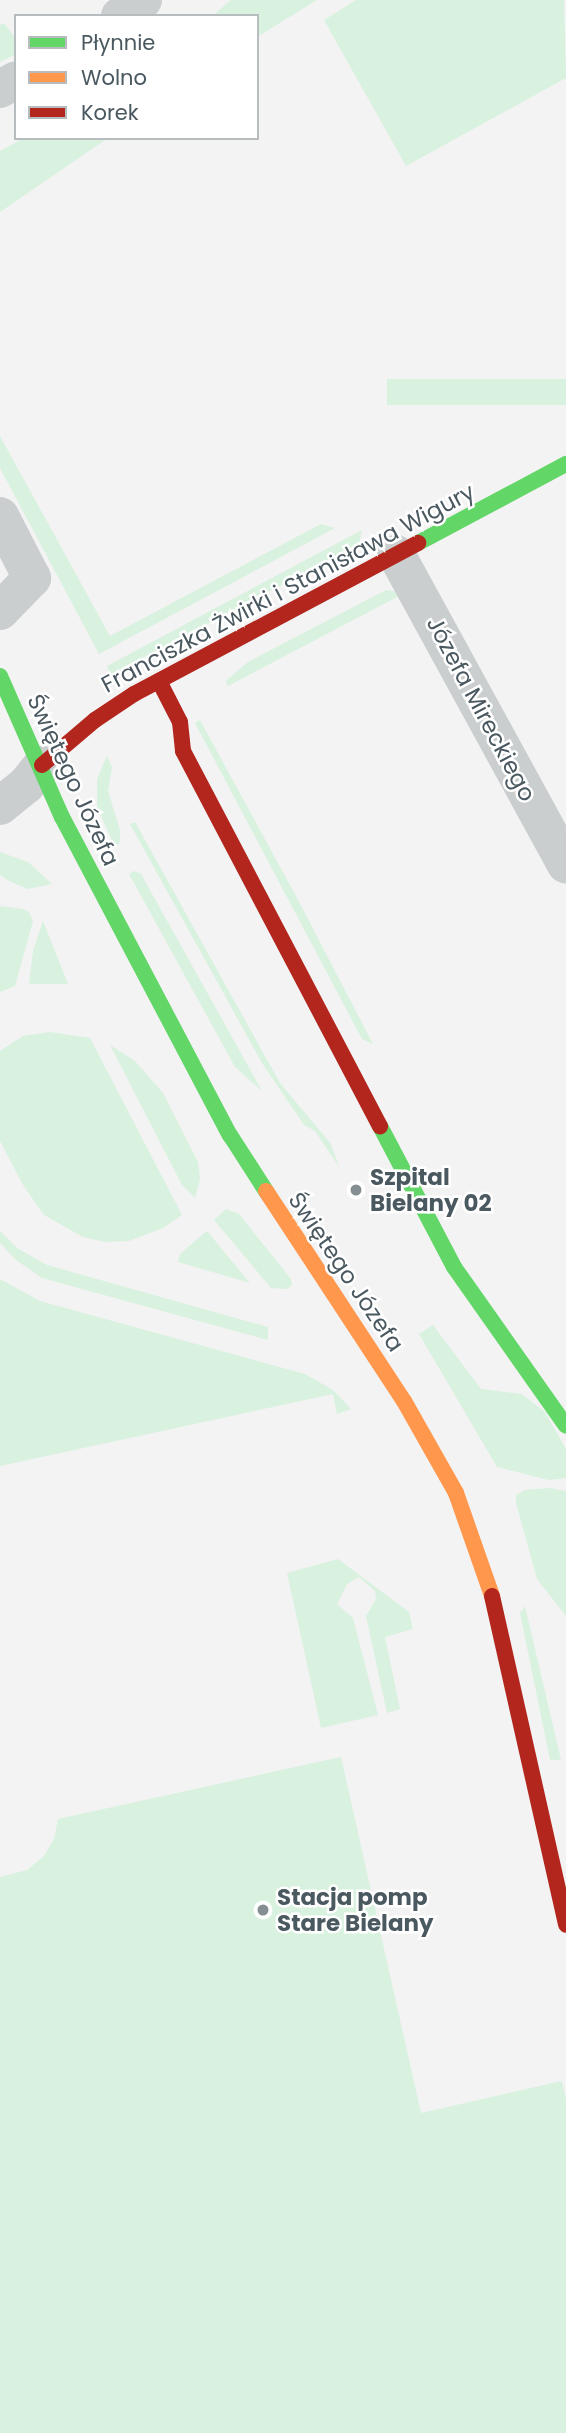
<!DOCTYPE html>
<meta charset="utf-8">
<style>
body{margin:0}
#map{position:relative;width:566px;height:2433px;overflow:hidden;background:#f3f3f3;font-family:Poppins,sans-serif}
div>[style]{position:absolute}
.green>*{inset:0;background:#d9f1df;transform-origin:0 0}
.street>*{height:38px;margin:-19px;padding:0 19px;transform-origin:19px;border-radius:19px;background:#cacecf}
.fast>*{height:16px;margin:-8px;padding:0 8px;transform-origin:8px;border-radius:8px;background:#63d668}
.slow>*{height:16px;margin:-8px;padding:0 8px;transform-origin:8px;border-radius:8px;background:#ff974d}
.jam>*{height:16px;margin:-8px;padding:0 8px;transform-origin:8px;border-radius:8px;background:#b3261e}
.dots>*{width:19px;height:19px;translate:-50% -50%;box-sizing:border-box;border:4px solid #fff;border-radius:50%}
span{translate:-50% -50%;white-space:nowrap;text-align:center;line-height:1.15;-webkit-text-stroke:5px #fff;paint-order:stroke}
.street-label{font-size:23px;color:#4a5860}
.poi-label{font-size:23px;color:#4a5860;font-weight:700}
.left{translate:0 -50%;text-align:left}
.legend{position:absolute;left:14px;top:14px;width:245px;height:126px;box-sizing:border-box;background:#fff;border:2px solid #b7bcbf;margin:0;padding:9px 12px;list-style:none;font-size:21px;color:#4a5860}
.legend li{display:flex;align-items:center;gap:14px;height:35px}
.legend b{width:35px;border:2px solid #b7bcbf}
</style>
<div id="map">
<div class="green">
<i style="clip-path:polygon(231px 0,317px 0,257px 37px,257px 16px,212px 16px)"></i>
<i style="clip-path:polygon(356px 0,564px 0,566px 78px,406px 166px,324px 20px)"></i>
<i style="clip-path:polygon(4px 23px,16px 39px,16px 54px,0 62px,0 25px)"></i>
<i style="clip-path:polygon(24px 138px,108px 138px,0 212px,0 151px)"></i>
<i style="left:566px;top:379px;width:26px;height:179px;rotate:90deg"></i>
<i style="clip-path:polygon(0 436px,110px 636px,321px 524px,335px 528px,99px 654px,0 468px)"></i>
<i style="clip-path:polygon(362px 530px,359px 544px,110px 675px,107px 666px)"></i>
<i style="clip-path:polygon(386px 590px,394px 591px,399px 596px,228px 686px,226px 681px,248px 662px)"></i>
<i style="clip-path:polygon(200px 720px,297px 898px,373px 1044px,362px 1039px,195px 723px)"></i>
<i style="clip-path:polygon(107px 756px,112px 767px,108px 791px,120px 830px,120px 841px,116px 849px,97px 807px,97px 779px)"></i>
<i style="clip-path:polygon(135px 822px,280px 1083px,331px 1144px,339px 1167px,315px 1131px,304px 1125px,262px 1063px,130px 824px)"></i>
<i style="clip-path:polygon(0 852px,28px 862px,52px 884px,28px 889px,9px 881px,0 875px)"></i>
<i style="clip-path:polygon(134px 871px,141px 874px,262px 1091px,235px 1067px,129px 874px)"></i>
<i style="clip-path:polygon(0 906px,23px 909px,29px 912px,33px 921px,15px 986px,0 992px)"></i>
<i style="clip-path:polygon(43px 921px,68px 984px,29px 984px,33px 951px)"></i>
<i style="clip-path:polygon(50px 1032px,90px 1038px,182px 1215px,163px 1228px,129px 1241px,105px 1242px,83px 1237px,44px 1215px,23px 1185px,0 1141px,0 1051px,23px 1036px)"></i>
<i style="clip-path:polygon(110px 1045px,135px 1061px,163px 1093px,198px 1162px,200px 1179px,195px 1198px,182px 1185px)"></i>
<i style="clip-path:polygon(226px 1209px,239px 1214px,291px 1279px,292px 1285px,287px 1289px,271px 1288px,214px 1220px)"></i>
<i style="clip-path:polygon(0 1231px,17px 1248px,47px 1265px,268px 1327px,268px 1340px,42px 1278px,16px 1260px,0 1243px)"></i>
<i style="clip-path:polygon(207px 1231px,250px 1283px,178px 1262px,180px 1254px)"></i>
<i style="clip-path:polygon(0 1279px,40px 1301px,305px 1374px,333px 1390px,351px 1409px,337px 1414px,333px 1394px,0 1466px)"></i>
<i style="clip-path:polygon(433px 1325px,481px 1389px,522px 1394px,545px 1412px,566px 1449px,566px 1478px,549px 1480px,497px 1467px,419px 1334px)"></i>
<i style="clip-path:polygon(550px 1488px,566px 1491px,566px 1616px,537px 1579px,516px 1503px,516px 1495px,525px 1490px)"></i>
<i style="clip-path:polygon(338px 1559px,409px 1612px,413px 1629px,385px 1637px,400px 1709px,387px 1713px,366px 1616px,376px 1599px,375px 1591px,359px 1577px,347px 1584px,337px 1604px,353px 1618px,378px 1715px,321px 1728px,287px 1573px)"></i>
<i style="clip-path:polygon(525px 1606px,561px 1760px,550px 1760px,520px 1613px)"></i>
<i style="clip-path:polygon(341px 1757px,421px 2113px,562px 2081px,566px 2099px,566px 2433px,0 2433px,0 1877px,27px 1870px,44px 1856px,54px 1839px,58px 1819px)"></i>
</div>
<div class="street">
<i style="left:120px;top:16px;width:28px;rotate:-35deg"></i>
<i style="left:0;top:89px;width:18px;rotate:-29deg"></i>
<i style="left:0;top:516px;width:70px;rotate:62.7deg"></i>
<i style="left:32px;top:578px;width:46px;rotate:134.1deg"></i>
<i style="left:396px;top:554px;width:354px;rotate:61.3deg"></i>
<i style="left:0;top:806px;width:33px;rotate:-39deg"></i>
<i style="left:26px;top:785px;width:26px;rotate:-51deg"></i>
</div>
<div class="fast">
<i style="left:418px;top:543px;width:168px;rotate:-28.1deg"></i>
<i style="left:0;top:676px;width:154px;rotate:66.3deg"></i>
<i style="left:62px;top:817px;width:360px;rotate:62.2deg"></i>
<i style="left:230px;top:1135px;width:67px;rotate:57.3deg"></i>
<i style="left:380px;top:1126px;width:159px;rotate:62.3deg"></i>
<i style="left:454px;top:1267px;width:194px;rotate:54.8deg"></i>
</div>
<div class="slow">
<i style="left:266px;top:1191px;width:251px;rotate:56.7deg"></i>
<i style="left:404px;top:1401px;width:106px;rotate:60.5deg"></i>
<i style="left:456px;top:1493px;width:109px;rotate:70.7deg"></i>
</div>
<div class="jam">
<i style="left:159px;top:681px;width:46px;rotate:62.9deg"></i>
<i style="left:180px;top:722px;width:29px;rotate:84deg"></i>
<i style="left:183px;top:751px;width:424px;rotate:62.3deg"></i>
<i style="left:42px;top:765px;width:70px;rotate:-40.3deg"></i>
<i style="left:95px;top:720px;width:47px;rotate:-33.7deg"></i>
<i style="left:134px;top:694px;width:322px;rotate:-28deg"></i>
<i style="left:492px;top:1596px;width:337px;rotate:77.3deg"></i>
</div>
<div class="dots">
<i style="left:356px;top:1190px;background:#858e93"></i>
<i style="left:263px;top:1910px;background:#858e93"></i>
</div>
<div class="street-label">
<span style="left:288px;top:588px;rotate:-28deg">Franciszka Żwirki i Stanisława Wigury</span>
<span style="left:481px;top:709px;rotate:62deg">Józefa Mireckiego</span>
<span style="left:73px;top:780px;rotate:65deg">Świętego Józefa</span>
<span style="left:346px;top:1272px;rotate:56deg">Świętego Józefa</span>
</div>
<div class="poi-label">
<span class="left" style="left:370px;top:1190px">Szpital<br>Bielany 02</span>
<span class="left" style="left:277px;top:1910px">Stacja pomp<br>Stare Bielany</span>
</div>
<ul class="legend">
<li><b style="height:9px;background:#63d668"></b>Płynnie</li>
<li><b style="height:9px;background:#ff974d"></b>Wolno</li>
<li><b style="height:9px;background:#b3261e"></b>Korek</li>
</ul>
</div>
